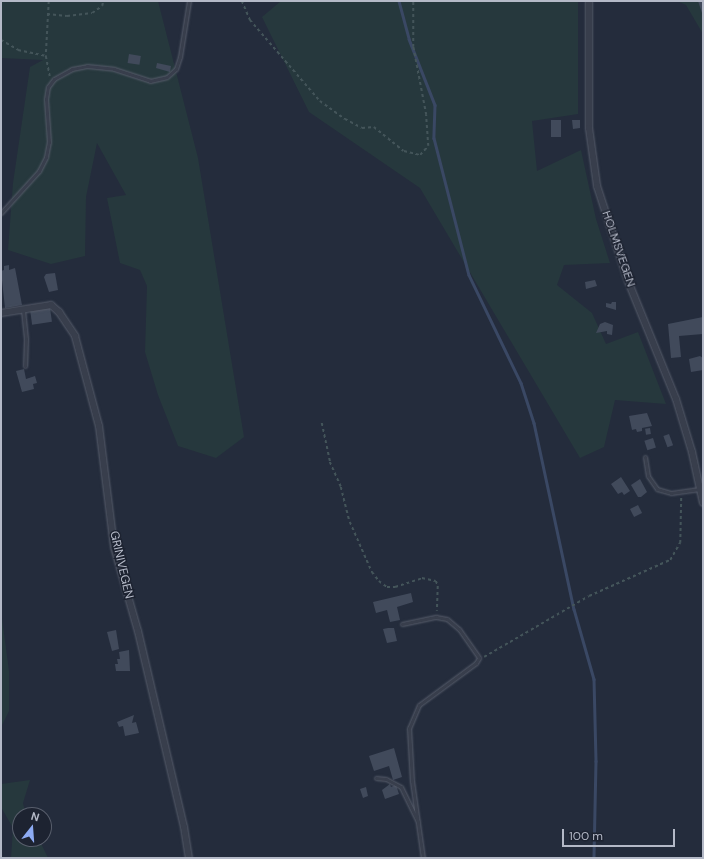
<!DOCTYPE html>
<style>
body{margin:0}
#map{position:relative;width:704px;height:859px;overflow:hidden;background:#242c3c;font-family:"DM Sans",sans-serif}
div>[style]{position:absolute}
.green>*{inset:0;background:#26383d}
.stream>*{height:2.5px;margin:-1.25px;padding:0 1.25px;transform-origin:1.25px;border-radius:1.25px;background:#3a4864}
.building>*{inset:0;background:#414a5b;transform-origin:0 0}
.path>*{height:1.5px;margin-top:-0.75px;transform-origin:0;background:repeating-linear-gradient(90deg,#44555a 0 3px,transparent 0 6px)}
.roads{filter:drop-shadow(0 0 1px #565c6a) drop-shadow(0 0 1px #565c6a)}
.lane>*{height:3px;margin:-1.5px;padding:0 1.5px;transform-origin:1.5px;border-radius:1.5px;background:#383e4c}
.street>*{height:6px;margin:-3px;padding:0 3px;transform-origin:3px;border-radius:3px;background:#383e4c}
span{translate:-50% -50%;white-space:nowrap;text-align:center;line-height:1.15;-webkit-text-stroke:3px #1d2331;paint-order:stroke}
.street-label{font-size:12px;color:#b4b9c7}
.frame{position:absolute;inset:0;border:2px solid #b4b9c7;pointer-events:none}
.north{position:absolute;left:12px;top:807px;width:40px;height:40px;box-sizing:border-box;background:#1d2331;border:1px solid #595f6d;border-radius:50%;rotate:17deg;font-size:11px;font-weight:700;line-height:16px;text-align:center;color:#b4b9c7}
.north::after{content:'';display:block;margin:auto;width:14px;height:18px;background:#8dabf3;clip-path:polygon(50% 0,100% 100%,50% 72%,0 100%)}
.scale{position:absolute;left:562px;top:829px;width:113px;height:18px;box-sizing:border-box;border:2px solid #b4b9c7;border-top:0;padding-left:5px;font-size:12px;line-height:14px;white-space:nowrap;color:#b4b9c7;-webkit-text-stroke:3px #1d2331;paint-order:stroke}
</style>
<div id="map">
<div class="green">
<i style="clip-path:polygon(1px 1px,158px 1px,198px 158px,244px 437px,216px 458px,178px 446px,158px 395px,145px 352px,147px 286px,140px 270px,120px 263px,107px 198px,126px 195px,97px 143px,86px 197px,85px 256px,51px 264px,8px 250px,13px 183px,30px 67px,43px 60px,1px 58px)"></i>
<i style="clip-path:polygon(281px 1px,578px 1px,578px 114px,532px 121px,537px 171px,581px 150px,596px 219px,610px 263px,564px 265px,557px 285px,592px 313px,606px 344px,638px 332px,666px 404px,615px 400px,604px 447px,580px 458px,420px 188px,309px 112px,262px 17px)"></i>
<i style="clip-path:polygon(677px 1px,703px 1px,703px 34px,686px 5px)"></i>
<i style="clip-path:polygon(1px 611px,9px 671px,9px 711px,1px 727px)"></i>
<i style="clip-path:polygon(30px 780px,23px 803px,26px 815px,20px 815px,20px 839px,39px 839px,48px 858px,11px 858px,13px 828px,1px 807px,1px 784px)"></i>
</div>
<div class="stream">
<i style="left:399px;top:1px;width:39px;rotate:75deg"></i>
<i style="left:409px;top:39px;width:71px;rotate:68.5deg"></i>
<i style="left:435px;top:105px;width:33px;rotate:92deg"></i>
<i style="left:434px;top:138px;width:141px;rotate:75.7deg"></i>
<i style="left:469px;top:275px;width:120px;rotate:64.3deg"></i>
<i style="left:521px;top:383px;width:42px;rotate:72deg"></i>
<i style="left:534px;top:423px;width:190px;rotate:77.9deg"></i>
<i style="left:574px;top:609px;width:73px;rotate:74.1deg"></i>
<i style="left:594px;top:679px;width:82px;rotate:88.6deg"></i>
<i style="left:596px;top:761px;width:97px;rotate:91.2deg"></i>
</div>
<div class="building">
<i style="clip-path:polygon(698px 1px,703px 1px,703px 13px,702px 13px)"></i>
<i style="left:129px;top:54px;width:12px;height:9px;rotate:9deg"></i>
<i style="clip-path:polygon(157px 63px,171px 66px,170px 72px,156px 68px)"></i>
<i style="left:551px;top:120px;width:10px;height:17px"></i>
<i style="clip-path:polygon(572px 120px,580px 120px,580px 128px,573px 129px)"></i>
<i style="clip-path:polygon(9px 265px,9px 270px,15px 268px,22px 305px,5px 308px,1px 271px,4px 270px,4px 266px)"></i>
<i style="clip-path:polygon(55px 273px,58px 290px,49px 292px,44px 277px,46px 274px)"></i>
<i style="clip-path:polygon(595px 280px,597px 286px,586px 289px,585px 282px)"></i>
<i style="clip-path:polygon(612px 302px,616px 302px,616px 310px,606px 307px,606px 303px,611px 304px)"></i>
<i style="left:50px;top:308px;width:14px;height:20px;rotate:82deg"></i>
<i style="clip-path:polygon(703px 317px,703px 334px,679px 336px,681px 357px,671px 358px,668px 324px)"></i>
<i style="clip-path:polygon(605px 322px,613px 325px,612px 335px,607px 334px,607px 331px,596px 333px,600px 324px)"></i>
<i style="clip-path:polygon(700px 356px,703px 358px,703px 370px,691px 372px,689px 359px)"></i>
<i style="clip-path:polygon(24px 369px,26px 379px,35px 376px,37px 383px,33px 384px,34px 389px,22px 392px,16px 371px)"></i>
<i style="clip-path:polygon(647px 413px,652px 426px,642px 428px,642px 431px,637px 432px,636px 429px,632px 430px,629px 416px)"></i>
<i style="left:650px;top:428px;width:6px;height:5px;rotate:81deg"></i>
<i style="left:669px;top:434px;width:12px;height:6px;rotate:70deg"></i>
<i style="left:653px;top:438px;width:10px;height:9px;rotate:73deg"></i>
<i style="clip-path:polygon(621px 477px,630px 491px,624px 495px,622px 492px,618px 494px,611px 484px)"></i>
<i style="clip-path:polygon(640px 479px,647px 492px,641px 497px,638px 497px,631px 485px)"></i>
<i style="left:638px;top:505px;width:9px;height:9px;rotate:63deg"></i>
<i style="clip-path:polygon(411px 593px,413px 602px,397px 607px,400px 620px,390px 622px,387px 610px,376px 613px,373px 602px)"></i>
<i style="clip-path:polygon(388px 628px,394px 628px,397px 641px,387px 643px,383px 629px)"></i>
<i style="clip-path:polygon(116px 630px,119px 649px,112px 651px,107px 632px)"></i>
<i style="clip-path:polygon(129px 650px,130px 671px,116px 671px,115px 664px,118px 664px,117px 659px,120px 659px,119px 652px)"></i>
<i style="clip-path:polygon(134px 715px,132px 723px,136px 722px,139px 733px,125px 736px,123px 726px,119px 727px,117px 722px)"></i>
<i style="clip-path:polygon(394px 748px,402px 777px,393px 780px,389px 766px,374px 771px,369px 756px)"></i>
<i style="clip-path:polygon(390px 784px,391px 787px,396px 785px,399px 794px,385px 799px,382px 790px)"></i>
<i style="clip-path:polygon(366px 787px,368px 796px,363px 798px,360px 789px)"></i>
</div>
<div class="path">
<i style="left:49px;top:1px;width:55px;rotate:93.1deg"></i>
<i style="left:46px;top:56px;width:21px;rotate:79deg"></i>
<i style="left:242px;top:1px;width:21px;rotate:67deg"></i>
<i style="left:250px;top:20px;width:107px;rotate:49.2deg"></i>
<i style="left:320px;top:101px;width:31px;rotate:36deg"></i>
<i style="left:345px;top:119px;width:19px;rotate:28deg"></i>
<i style="left:362px;top:128px;width:12px;rotate:-5deg"></i>
<i style="left:374px;top:127px;width:38px;rotate:39deg"></i>
<i style="left:404px;top:151px;width:16px;rotate:14deg"></i>
<i style="left:420px;top:155px;width:12px;rotate:-48deg"></i>
<i style="left:428px;top:146px;width:31px;rotate:-94deg"></i>
<i style="left:426px;top:115px;width:69px;rotate:-100.8deg"></i>
<i style="left:413px;top:47px;width:46px;rotate:-90deg"></i>
<i style="left:47px;top:14px;width:20px;rotate:6deg"></i>
<i style="left:67px;top:16px;width:25px;rotate:-7deg"></i>
<i style="left:92px;top:13px;width:12px;rotate:-35deg"></i>
<i style="left:102px;top:6px;width:5px;rotate:-79deg"></i>
<i style="left:1px;top:40px;width:20px;rotate:30deg"></i>
<i style="left:18px;top:50px;width:29px;rotate:12deg"></i>
<i style="left:322px;top:423px;width:40px;rotate:78deg"></i>
<i style="left:330px;top:462px;width:27px;rotate:66deg"></i>
<i style="left:341px;top:487px;width:36px;rotate:76deg"></i>
<i style="left:350px;top:522px;width:55px;rotate:66.3deg"></i>
<i style="left:372px;top:572px;width:11px;rotate:52deg"></i>
<i style="left:379px;top:581px;width:10px;rotate:37deg"></i>
<i style="left:387px;top:587px;width:8px"></i>
<i style="left:395px;top:587px;width:28px;rotate:-18deg"></i>
<i style="left:422px;top:578px;width:14px;rotate:12deg"></i>
<i style="left:436px;top:581px;width:5px;rotate:68deg"></i>
<i style="left:438px;top:586px;width:25px;rotate:92deg"></i>
<i style="left:484px;top:657px;width:121px;rotate:-30.2deg"></i>
<i style="left:589px;top:596px;width:89px;rotate:-24deg"></i>
<i style="left:670px;top:560px;width:20px;rotate:-60deg"></i>
<i style="left:680px;top:543px;width:46px;rotate:-88.8deg"></i>
</div>
<div class="roads">
<div class="lane">
<i style="left:1px;top:213px;width:57px;rotate:-47.9deg"></i>
<i style="left:39px;top:171px;width:16px;rotate:-63deg"></i>
<i style="left:46px;top:157px;width:15px;rotate:-79deg"></i>
<i style="left:49px;top:142px;width:43px;rotate:-94deg"></i>
<i style="left:46px;top:99px;width:12px;rotate:-81deg"></i>
<i style="left:48px;top:87px;width:10px;rotate:-53deg"></i>
<i style="left:54px;top:79px;width:21px;rotate:-29deg"></i>
<i style="left:72px;top:69px;width:15px;rotate:-11deg"></i>
<i style="left:87px;top:66px;width:27px;rotate:6deg"></i>
<i style="left:114px;top:69px;width:38px;rotate:18deg"></i>
<i style="left:150px;top:81px;width:17px;rotate:-13deg"></i>
<i style="left:167px;top:77px;width:12px;rotate:-42deg"></i>
<i style="left:176px;top:69px;width:13px;rotate:-72deg"></i>
<i style="left:180px;top:57px;width:57px;rotate:-80.9deg"></i>
<i style="left:23px;top:310px;width:29px;rotate:84deg"></i>
<i style="left:26px;top:339px;width:27px;rotate:92deg"></i>
<i style="left:645px;top:457px;width:19px;rotate:81deg"></i>
<i style="left:648px;top:476px;width:16px;rotate:55deg"></i>
<i style="left:657px;top:489px;width:15px;rotate:16deg"></i>
<i style="left:671px;top:493px;width:29px;rotate:-8deg"></i>
<i style="left:402px;top:624px;width:35px;rotate:-12deg"></i>
<i style="left:436px;top:617px;width:11px;rotate:10deg"></i>
<i style="left:447px;top:619px;width:16px;rotate:40deg"></i>
<i style="left:459px;top:629px;width:35px;rotate:55deg"></i>
<i style="left:479px;top:658px;width:6px;rotate:121deg"></i>
<i style="left:476px;top:663px;width:71px;rotate:143.6deg"></i>
<i style="left:419px;top:705px;width:25px;rotate:113deg"></i>
<i style="left:409px;top:728px;width:53px;rotate:86.8deg"></i>
<i style="left:412px;top:781px;width:78px;rotate:81.9deg"></i>
<i style="left:376px;top:778px;width:10px;rotate:6deg"></i>
<i style="left:386px;top:779px;width:17px;rotate:28deg"></i>
<i style="left:401px;top:787px;width:39px;rotate:64deg"></i>
</div>
<div class="street">
<i style="left:589px;top:1px;width:127px;rotate:90deg"></i>
<i style="left:589px;top:128px;width:59px;rotate:82.1deg"></i>
<i style="left:597px;top:186px;width:100px;rotate:71.9deg"></i>
<i style="left:628px;top:281px;width:127px;rotate:67.9deg"></i>
<i style="left:676px;top:399px;width:55px;rotate:73.2deg"></i>
<i style="left:692px;top:452px;width:52px;rotate:77.8deg"></i>
<i style="left:1px;top:313px;width:51px;rotate:-9.1deg"></i>
<i style="left:51px;top:305px;width:11px;rotate:41deg"></i>
<i style="left:59px;top:312px;width:29px;rotate:56deg"></i>
<i style="left:75px;top:336px;width:93px;rotate:75.1deg"></i>
<i style="left:99px;top:426px;width:122px;rotate:82.9deg"></i>
<i style="left:114px;top:547px;width:87px;rotate:74.1deg"></i>
<i style="left:138px;top:631px;width:201px;rotate:76.8deg"></i>
<i style="left:184px;top:827px;width:31px;rotate:81deg"></i>
</div>
</div>
<div class="street-label">
<span style="left:618px;top:249px;rotate:71deg">HOLMSVEGEN</span>
<span style="left:121px;top:565px;rotate:77deg">GRINIVEGEN</span>
</div>
<div class="frame"></div>
<div class="north">N</div>
<div class="scale">100 m</div>
</div>
